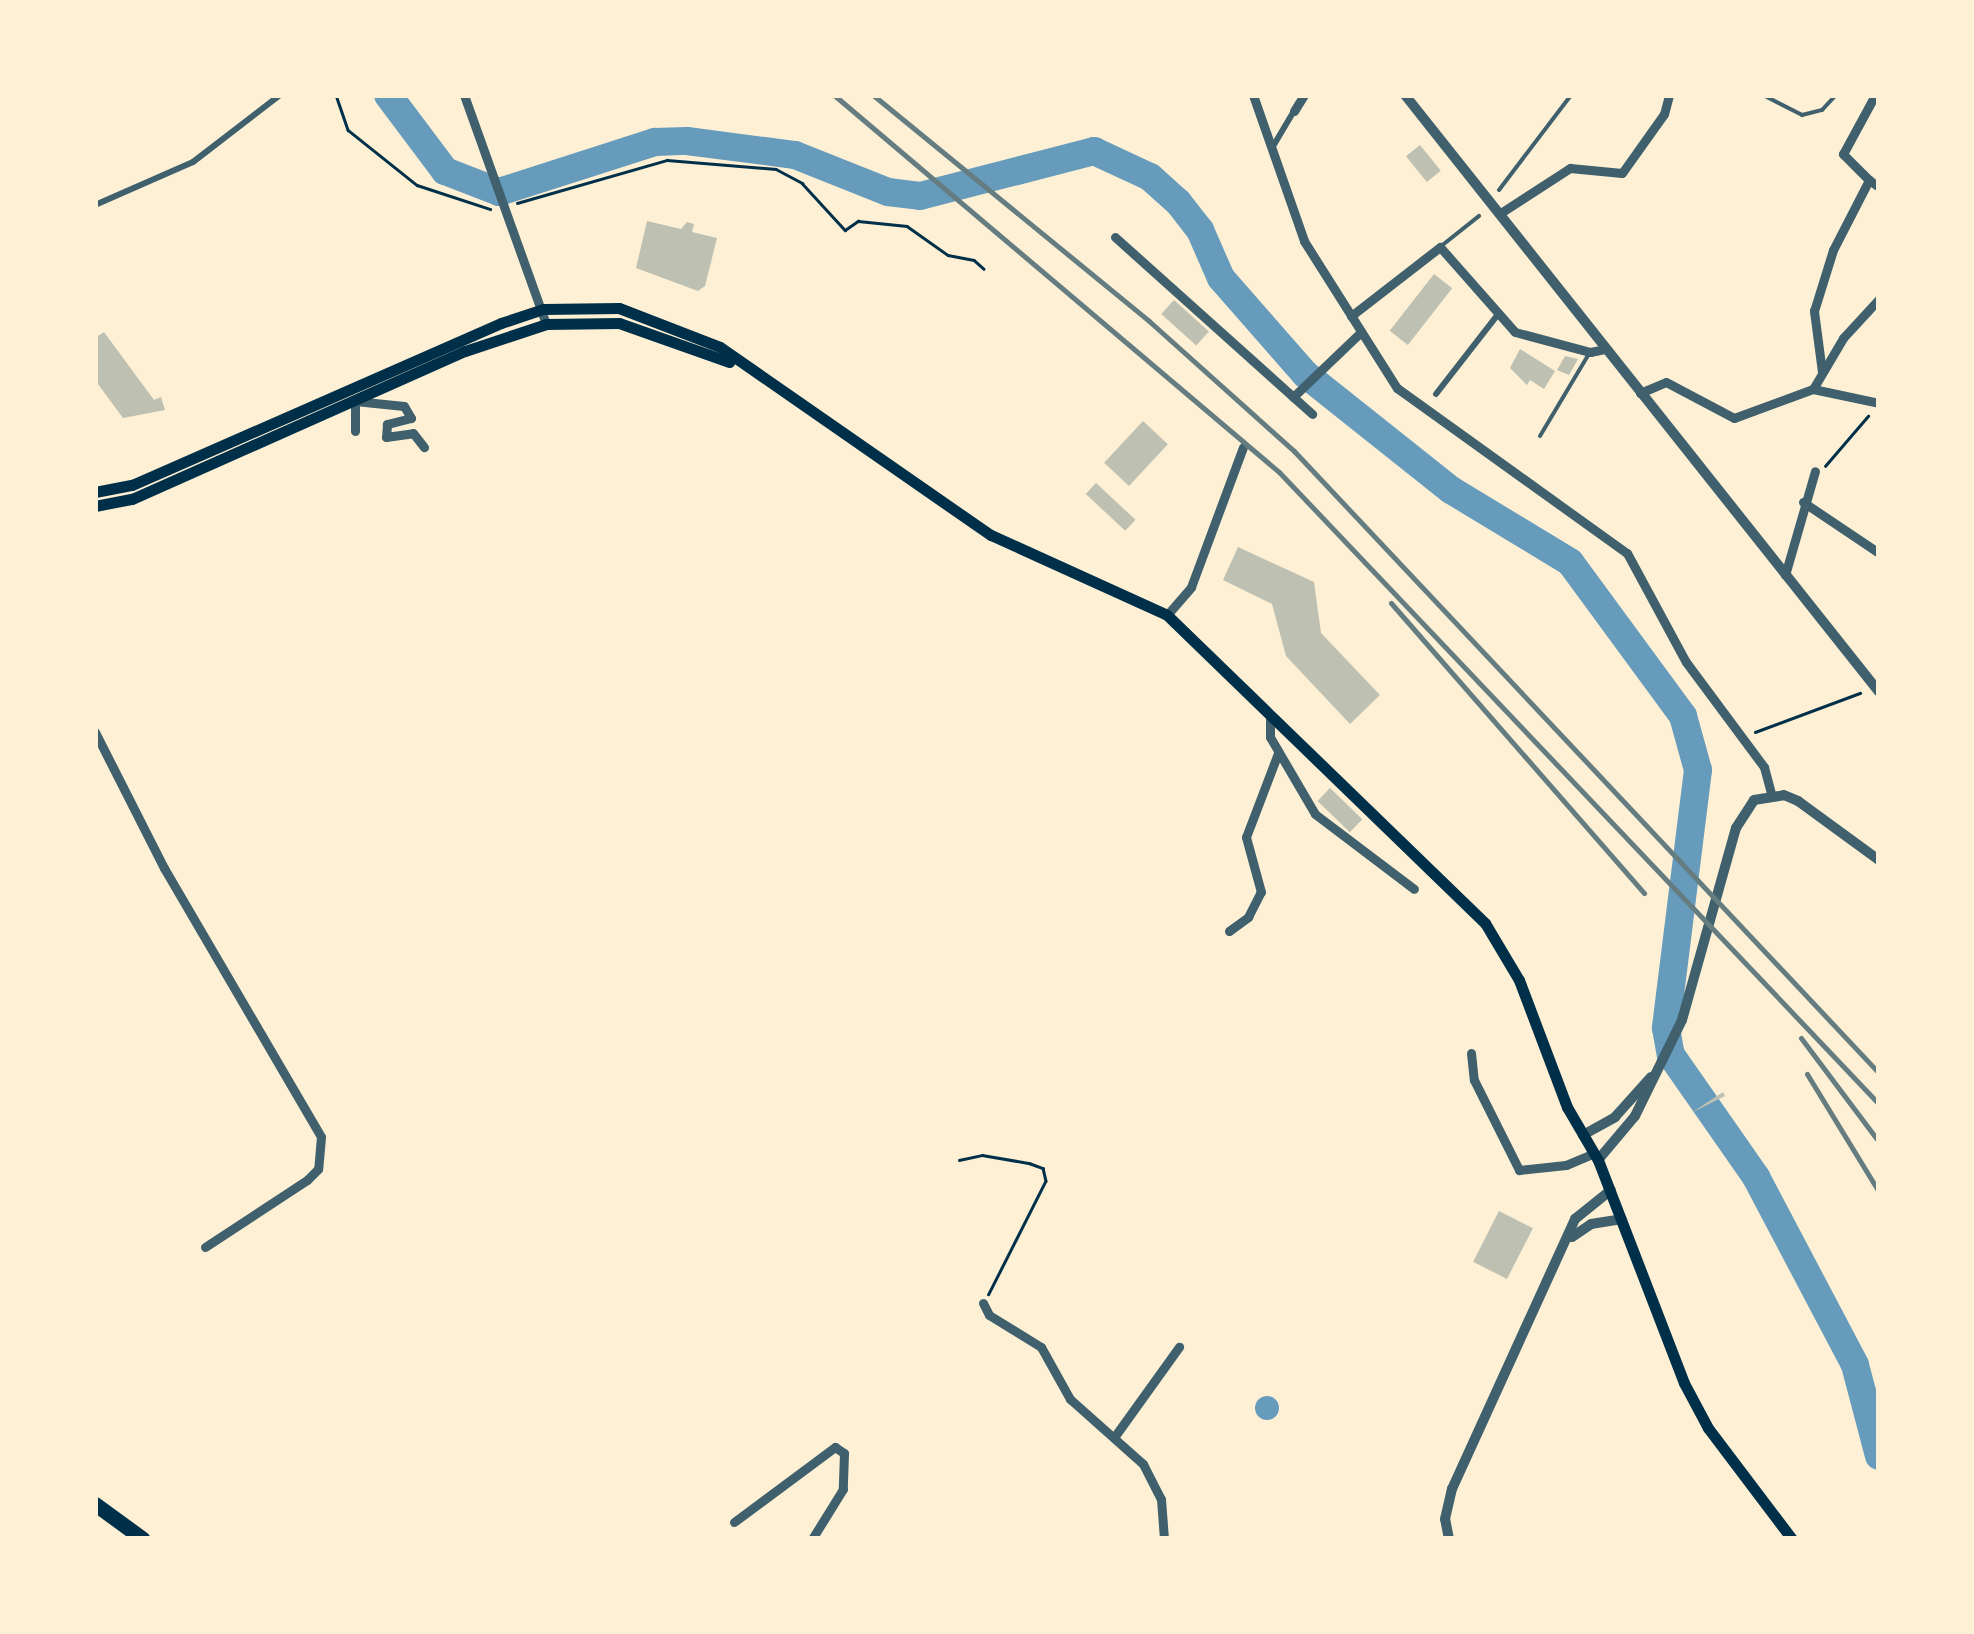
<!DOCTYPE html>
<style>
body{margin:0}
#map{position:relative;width:1974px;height:1634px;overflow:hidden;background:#fdf0d5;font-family:Barlow,sans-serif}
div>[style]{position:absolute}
.water>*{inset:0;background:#669bbc}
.round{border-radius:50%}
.river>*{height:28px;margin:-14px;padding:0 14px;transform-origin:14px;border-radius:14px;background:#669bbc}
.building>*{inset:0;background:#bec0b2;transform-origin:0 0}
.path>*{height:2.5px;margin:-1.25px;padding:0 1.25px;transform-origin:1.25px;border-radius:1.25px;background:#003049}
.service>*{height:4px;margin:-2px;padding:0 2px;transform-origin:2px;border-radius:2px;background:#3f606c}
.pedestrian>*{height:6px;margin:-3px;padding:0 3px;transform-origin:3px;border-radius:3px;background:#3f606c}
.minor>*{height:9px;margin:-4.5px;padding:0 4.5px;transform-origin:4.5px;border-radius:4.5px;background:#3f606c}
.tertiary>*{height:10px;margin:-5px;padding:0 5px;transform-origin:5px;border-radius:5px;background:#3f606c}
.secondary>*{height:11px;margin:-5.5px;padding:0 5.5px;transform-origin:5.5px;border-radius:5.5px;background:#003049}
.motorway>*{height:15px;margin:-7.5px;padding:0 7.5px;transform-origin:7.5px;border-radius:7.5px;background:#003049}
.rail>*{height:5px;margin:-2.5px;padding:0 2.5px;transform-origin:2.5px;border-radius:2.5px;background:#657d81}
span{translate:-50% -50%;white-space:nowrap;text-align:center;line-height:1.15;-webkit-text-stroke:10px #fdf0d5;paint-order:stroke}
.frame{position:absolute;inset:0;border:98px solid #fdf0d5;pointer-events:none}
</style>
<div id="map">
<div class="water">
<i class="round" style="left:1255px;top:1396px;width:24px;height:24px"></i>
</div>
<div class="river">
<i style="left:388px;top:95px;width:95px;rotate:53.1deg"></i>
<i style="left:445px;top:171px;width:58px;rotate:21.3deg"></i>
<i style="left:499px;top:192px;width:164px;rotate:-17.8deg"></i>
<i style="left:655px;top:142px;width:32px;rotate:-2deg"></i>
<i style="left:687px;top:141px;width:109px;rotate:7.4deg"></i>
<i style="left:795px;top:155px;width:100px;rotate:21.7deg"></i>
<i style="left:888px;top:192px;width:32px;rotate:7deg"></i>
<i style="left:920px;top:196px;width:180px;rotate:-14.5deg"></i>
<i style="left:1094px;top:151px;width:62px;rotate:24.9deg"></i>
<i style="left:1150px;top:177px;width:38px;rotate:42deg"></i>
<i style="left:1178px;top:202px;width:36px;rotate:52deg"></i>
<i style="left:1200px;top:230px;width:52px;rotate:66.4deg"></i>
<i style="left:1221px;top:278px;width:128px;rotate:48.8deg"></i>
<i style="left:1305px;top:374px;width:186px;rotate:38.5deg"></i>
<i style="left:1451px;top:490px;width:139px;rotate:31.2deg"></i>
<i style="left:1570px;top:562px;width:191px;rotate:53.7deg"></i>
<i style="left:1683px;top:716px;width:56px;rotate:74.5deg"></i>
<i style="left:1698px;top:770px;width:260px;rotate:97.1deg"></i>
<i style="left:1666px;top:1028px;width:27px;rotate:80deg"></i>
<i style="left:1671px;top:1055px;width:149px;rotate:55.1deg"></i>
<i style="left:1756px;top:1177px;width:212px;rotate:62.2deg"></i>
<i style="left:1855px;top:1365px;width:94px;rotate:75.2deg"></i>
</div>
<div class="building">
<i style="left:1420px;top:145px;width:33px;height:18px;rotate:51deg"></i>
<i style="clip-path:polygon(647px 221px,681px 229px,687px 222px,694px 224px,692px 232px,717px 238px,705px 286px,698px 291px,636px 268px)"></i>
<i style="left:1434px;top:274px;width:23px;height:72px;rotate:38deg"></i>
<i style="left:1174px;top:300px;width:47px;height:19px;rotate:42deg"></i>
<i style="clip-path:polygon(104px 332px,154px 400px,161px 397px,165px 410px,123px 418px,95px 380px,95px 338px)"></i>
<i style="clip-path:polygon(1520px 349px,1555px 371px,1544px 389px,1530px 380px,1527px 385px,1510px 368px)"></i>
<i style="clip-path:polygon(1565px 356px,1578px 359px,1569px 375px,1557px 370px)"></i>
<i style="left:1143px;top:421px;width:34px;height:57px;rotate:43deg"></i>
<i style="left:1096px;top:483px;width:54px;height:15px;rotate:43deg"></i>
<i style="clip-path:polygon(1238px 547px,1314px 582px,1321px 633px,1380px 695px,1350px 724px,1286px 656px,1272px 604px,1223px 580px)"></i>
<i style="left:1330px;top:788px;width:45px;height:18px;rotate:44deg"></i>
<i style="clip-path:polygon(1723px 1092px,1725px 1096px,1691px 1113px)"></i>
<i style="left:1499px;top:1211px;width:38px;height:57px;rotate:27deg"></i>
</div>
<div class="path">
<i style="left:336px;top:95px;width:37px;rotate:71deg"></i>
<i style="left:348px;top:130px;width:88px;rotate:38.6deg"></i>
<i style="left:417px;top:185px;width:77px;rotate:18.2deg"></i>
<i style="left:517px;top:203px;width:156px;rotate:-16deg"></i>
<i style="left:667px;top:160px;width:109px;rotate:4.7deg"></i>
<i style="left:776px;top:169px;width:30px;rotate:28deg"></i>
<i style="left:802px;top:183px;width:64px;rotate:47.5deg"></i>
<i style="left:845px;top:230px;width:16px;rotate:-35deg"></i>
<i style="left:858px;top:221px;width:49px;rotate:5.8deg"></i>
<i style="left:907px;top:226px;width:50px;rotate:35.3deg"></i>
<i style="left:948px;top:255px;width:26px;rotate:11deg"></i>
<i style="left:974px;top:260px;width:13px;rotate:42deg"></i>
<i style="left:1825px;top:466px;width:66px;rotate:-49.3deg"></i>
<i style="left:1755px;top:732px;width:112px;rotate:-20.4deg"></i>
<i style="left:959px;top:1160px;width:24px;rotate:-12deg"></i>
<i style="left:982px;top:1155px;width:48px;rotate:9.7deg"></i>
<i style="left:1029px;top:1163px;width:15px;rotate:20deg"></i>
<i style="left:1043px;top:1168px;width:13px;rotate:77deg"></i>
<i style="left:1046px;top:1181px;width:127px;rotate:116.8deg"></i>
</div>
<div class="service">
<i style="left:1763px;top:95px;width:44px;rotate:27.1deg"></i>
<i style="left:1802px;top:115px;width:21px;rotate:-14deg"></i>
<i style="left:1822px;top:110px;width:21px;rotate:-47deg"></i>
<i style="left:1499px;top:190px;width:119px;rotate:-52.8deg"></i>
<i style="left:1440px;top:247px;width:50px;rotate:-38.5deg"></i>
<i style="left:1540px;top:436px;width:98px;rotate:-59.2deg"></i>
</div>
<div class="pedestrian">
<i style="left:1272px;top:148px;width:43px;rotate:-59.3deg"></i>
<i style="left:95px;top:205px;width:107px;rotate:-23.7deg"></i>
<i style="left:193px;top:162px;width:110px;rotate:-37.6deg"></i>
<i style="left:1436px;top:394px;width:98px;rotate:-52.1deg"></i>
</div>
<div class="minor">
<i style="left:464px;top:95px;width:243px;rotate:70.3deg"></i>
<i style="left:1253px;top:95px;width:155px;rotate:70.7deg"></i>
<i style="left:1304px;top:241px;width:174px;rotate:57.7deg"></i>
<i style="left:1397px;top:388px;width:283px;rotate:35.7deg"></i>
<i style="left:1627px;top:553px;width:124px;rotate:61.6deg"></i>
<i style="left:1686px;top:662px;width:131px;rotate:53.4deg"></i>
<i style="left:1764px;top:767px;width:28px;rotate:75deg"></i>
<i style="left:1294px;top:111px;width:19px;rotate:-58deg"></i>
<i style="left:1869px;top:180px;width:37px;rotate:-135deg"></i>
<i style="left:1843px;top:154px;width:67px;rotate:-61.5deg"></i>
<i style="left:1499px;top:214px;width:85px;rotate:-32.9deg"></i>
<i style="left:1570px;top:168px;width:52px;rotate:5.5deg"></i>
<i style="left:1622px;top:173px;width:72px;rotate:-54.6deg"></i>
<i style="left:1664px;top:114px;width:20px;rotate:-75deg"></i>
<i style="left:1115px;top:237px;width:265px;rotate:41.9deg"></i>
<i style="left:1351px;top:316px;width:113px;rotate:-37.8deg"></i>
<i style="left:1440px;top:247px;width:113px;rotate:48.6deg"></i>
<i style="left:1515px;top:332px;width:78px;rotate:14.9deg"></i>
<i style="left:1590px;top:352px;width:15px;rotate:-11deg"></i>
<i style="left:1822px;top:372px;width:62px;rotate:-97.5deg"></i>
<i style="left:1814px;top:311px;width:64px;rotate:-72.7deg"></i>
<i style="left:1833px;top:250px;width:79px;rotate:-62.8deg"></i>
<i style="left:1869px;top:180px;width:12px;rotate:35deg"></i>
<i style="left:1813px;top:389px;width:59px;rotate:-59.5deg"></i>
<i style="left:1843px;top:338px;width:53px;rotate:-47.3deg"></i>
<i style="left:1640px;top:393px;width:28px;rotate:-23deg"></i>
<i style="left:1666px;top:382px;width:77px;rotate:27.9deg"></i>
<i style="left:1734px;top:418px;width:84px;rotate:-20.2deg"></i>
<i style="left:1813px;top:389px;width:67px;rotate:12deg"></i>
<i style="left:1293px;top:397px;width:94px;rotate:-43.7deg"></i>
<i style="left:355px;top:431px;width:30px;rotate:-90deg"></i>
<i style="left:355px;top:401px;width:49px;rotate:5.8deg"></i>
<i style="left:404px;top:406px;width:14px;rotate:60deg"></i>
<i style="left:411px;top:418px;width:25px;rotate:166deg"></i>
<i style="left:387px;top:424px;width:13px;rotate:94deg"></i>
<i style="left:386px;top:437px;width:27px;rotate:-8deg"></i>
<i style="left:413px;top:433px;width:18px;rotate:52deg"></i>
<i style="left:1803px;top:502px;width:92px;rotate:33.9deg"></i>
<i style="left:1785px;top:575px;width:108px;rotate:-73.9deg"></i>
<i style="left:1167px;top:615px;width:37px;rotate:-49deg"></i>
<i style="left:1191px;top:587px;width:149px;rotate:-69.6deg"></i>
<i style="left:1270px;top:715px;width:22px;rotate:90deg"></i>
<i style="left:1270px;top:737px;width:89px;rotate:59.7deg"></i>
<i style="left:1315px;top:814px;width:124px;rotate:37.1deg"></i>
<i style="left:95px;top:732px;width:153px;rotate:63.1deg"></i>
<i style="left:164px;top:868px;width:311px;rotate:59.7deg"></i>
<i style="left:321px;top:1137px;width:32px;rotate:95deg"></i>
<i style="left:318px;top:1169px;width:16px;rotate:135deg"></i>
<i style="left:307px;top:1180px;width:122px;rotate:146.7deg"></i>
<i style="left:1229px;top:931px;width:24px;rotate:-36deg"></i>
<i style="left:1248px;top:917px;width:28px;rotate:-63deg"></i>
<i style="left:1261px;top:892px;width:57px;rotate:-105.3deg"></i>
<i style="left:1246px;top:837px;width:90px;rotate:-69.1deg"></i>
<i style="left:1471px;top:1053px;width:27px;rotate:84deg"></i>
<i style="left:1474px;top:1080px;width:101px;rotate:63.4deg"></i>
<i style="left:1519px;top:1170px;width:47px;rotate:-6.1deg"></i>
<i style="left:1566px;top:1165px;width:30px;rotate:-23deg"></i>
<i style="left:983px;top:1303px;width:13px;rotate:63deg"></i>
<i style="left:989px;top:1315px;width:61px;rotate:31.6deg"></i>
<i style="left:1041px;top:1347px;width:60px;rotate:60.9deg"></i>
<i style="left:1070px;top:1399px;width:98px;rotate:41.7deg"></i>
<i style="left:1143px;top:1464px;width:39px;rotate:63deg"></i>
<i style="left:1161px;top:1499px;width:40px;rotate:85.7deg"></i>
<i style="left:1115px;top:1436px;width:110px;rotate:-54.3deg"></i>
<i style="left:734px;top:1522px;width:126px;rotate:-36.6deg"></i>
<i style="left:835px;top:1447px;width:11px;rotate:34deg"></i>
<i style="left:844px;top:1453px;width:36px;rotate:92deg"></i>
<i style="left:843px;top:1489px;width:59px;rotate:121.8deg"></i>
</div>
<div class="tertiary">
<i style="left:1405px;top:95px;width:762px;rotate:51.55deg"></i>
<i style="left:1583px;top:1135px;width:37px;rotate:-29deg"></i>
<i style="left:1615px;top:1117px;width:54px;rotate:-48deg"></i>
<i style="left:1598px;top:1160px;width:57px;rotate:-49.9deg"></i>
<i style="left:1635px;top:1116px;width:107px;rotate:-63.9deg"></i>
<i style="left:1682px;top:1020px;width:199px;rotate:-74.3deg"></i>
<i style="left:1736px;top:828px;width:33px;rotate:-57deg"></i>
<i style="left:1754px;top:800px;width:30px;rotate:-9deg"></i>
<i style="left:1784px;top:795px;width:15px;rotate:23deg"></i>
<i style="left:1798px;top:801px;width:100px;rotate:36.1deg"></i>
<i style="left:1572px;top:1237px;width:23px;rotate:-34deg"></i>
<i style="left:1591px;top:1224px;width:31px;rotate:-9deg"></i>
<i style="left:1449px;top:1539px;width:20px;rotate:-101deg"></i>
<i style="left:1445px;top:1519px;width:31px;rotate:-77deg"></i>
<i style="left:1452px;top:1489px;width:297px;rotate:-65.5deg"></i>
<i style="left:1575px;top:1219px;width:46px;rotate:-38.9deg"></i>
</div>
<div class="secondary">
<i style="left:95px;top:492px;width:38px;rotate:-11deg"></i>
<i style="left:132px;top:485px;width:403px;rotate:-23.7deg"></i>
<i style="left:501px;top:323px;width:44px;rotate:-18.4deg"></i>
<i style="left:543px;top:309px;width:76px;rotate:-0.8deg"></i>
<i style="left:619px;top:308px;width:108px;rotate:21.1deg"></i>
<i style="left:720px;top:347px;width:330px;rotate:34.8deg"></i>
<i style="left:991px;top:535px;width:193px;rotate:24.4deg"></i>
<i style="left:1167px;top:615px;width:443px;rotate:44.1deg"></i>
<i style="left:1485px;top:923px;width:66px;rotate:59.2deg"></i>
<i style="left:1519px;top:980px;width:136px;rotate:69.3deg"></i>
<i style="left:1567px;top:1107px;width:61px;rotate:59.7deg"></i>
<i style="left:1598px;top:1160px;width:239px;rotate:68.9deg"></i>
<i style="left:1684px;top:1383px;width:51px;rotate:61.9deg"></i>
<i style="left:1708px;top:1428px;width:139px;rotate:52.9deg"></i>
<i style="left:95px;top:506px;width:38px;rotate:-11deg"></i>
<i style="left:132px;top:499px;width:364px;rotate:-24deg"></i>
<i style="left:465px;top:351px;width:85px;rotate:-18.4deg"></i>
<i style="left:546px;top:324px;width:73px;rotate:-0.8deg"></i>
<i style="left:619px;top:323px;width:117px;rotate:19.5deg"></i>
</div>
<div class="motorway">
<i style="left:95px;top:1504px;width:59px;rotate:36.1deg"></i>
</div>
<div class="rail">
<i style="left:834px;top:95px;width:583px;rotate:40.27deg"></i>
<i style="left:1279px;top:472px;width:871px;rotate:46.49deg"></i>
<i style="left:873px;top:95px;width:357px;rotate:39.3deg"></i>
<i style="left:1149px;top:321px;width:195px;rotate:41.9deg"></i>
<i style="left:1294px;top:451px;width:854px;rotate:46.76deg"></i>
<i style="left:1391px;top:603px;width:385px;rotate:48.9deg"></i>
<i style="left:1801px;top:1038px;width:130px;rotate:53.1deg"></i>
<i style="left:1807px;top:1074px;width:138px;rotate:58.6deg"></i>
</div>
<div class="frame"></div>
</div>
